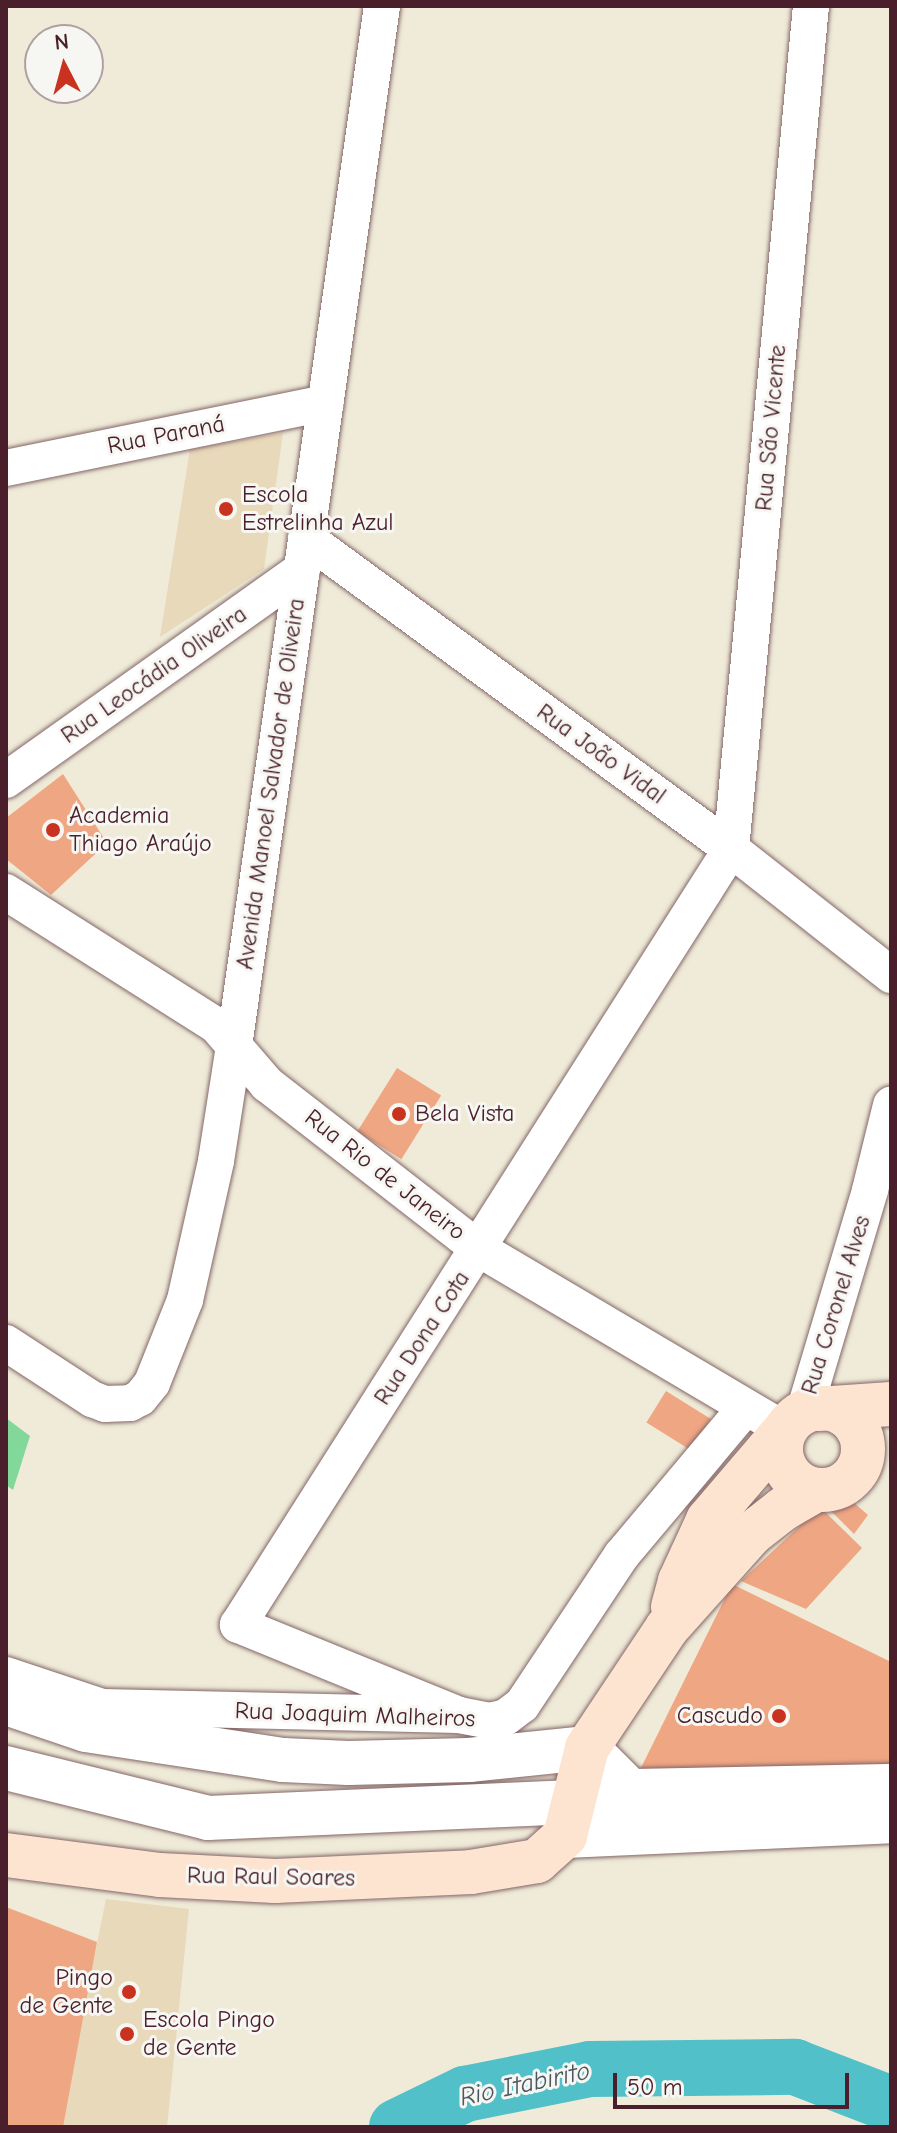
<!DOCTYPE html>
<meta charset="utf-8">
<style>
body{margin:0}
#map{position:relative;width:897px;height:2133px;overflow:hidden;background:#efebd8;font-family:"Comic Neue",sans-serif}
div>[style]{position:absolute}
.built>*{inset:0;background:#e8d9ba}
.green>*{inset:0;background:#82d79b}
.river>*{height:56px;margin:-28px;padding:0 28px;transform-origin:28px;border-radius:28px;background:#52c0c9}
.building>*{inset:0;background:#efa683;transform-origin:0 0}
.roads{filter:drop-shadow(0 0 2px #846668) drop-shadow(0 0 2px #846668)}
.minor>*{height:36px;margin:-18px;padding:0 18px;transform-origin:18px;border-radius:18px;background:#fff}
.tertiary>*{height:44px;margin:-22px;padding:0 22px;transform-origin:22px;border-radius:22px;background:#fff}
.secondary>*{height:44px;margin:-22px;padding:0 22px;transform-origin:22px;border-radius:22px;background:#fde4d1}
.secondary>.ring{margin:-22px;padding:0;box-sizing:content-box;background:none;border:44px solid #fde4d1;border-radius:50%}
.dots>*{width:22px;height:22px;translate:-50% -50%;box-sizing:border-box;border:4px solid #f6f6f2;border-radius:50%}
span{translate:-50% -50%;white-space:nowrap;text-align:center;line-height:1.15;-webkit-text-stroke:6px #f6f6f2;paint-order:stroke}
.street-label{font-size:24px;color:#4a1f2b}
.poi-label{font-size:24px;color:#4a1f2b}
.left{translate:0 -50%;text-align:left}
.right{translate:-100% -50%;text-align:right}
.water-label{font-size:26px;color:#4d5762;font-style:italic}
.frame{position:absolute;inset:0;border:8px solid #4a1f2b;pointer-events:none}
.north{position:absolute;left:24px;top:24px;width:80px;height:80px;box-sizing:border-box;background:#f6f6f2;border:2px solid #b1a0a2;border-radius:50%;rotate:354deg;font-size:22px;font-weight:700;line-height:32px;text-align:center;color:#4a1f2b}
.north::after{content:'';display:block;margin:auto;width:28px;height:36px;background:#c8321e;clip-path:polygon(50% 0,100% 100%,50% 72%,0 100%)}
.scale{position:absolute;left:613px;top:2073px;width:236px;height:36px;box-sizing:border-box;border:4px solid #4a1f2b;border-top:0;padding-left:10px;font-size:24px;line-height:28px;white-space:nowrap;color:#4a1f2b;-webkit-text-stroke:6px #f6f6f2;paint-order:stroke}
</style>
<div id="map">
<div class="built">
<i style="clip-path:polygon(283px 433px,264px 569px,160px 637px,190px 449px)"></i>
<i style="clip-path:polygon(106px 1899px,189px 1909px,167px 2127px,60px 2127px)"></i>
</div>
<div class="green">
<i style="clip-path:polygon(6px 1418px,30px 1436px,13px 1490px,6px 1485px)"></i>
</div>
<div class="river">
<i style="left:397px;top:2127px;width:76px;rotate:-25.9deg"></i>
<i style="left:465px;top:2094px;width:127px;rotate:-11.3deg"></i>
<i style="left:590px;top:2069px;width:205px;rotate:-0.6deg"></i>
<i style="left:795px;top:2067px;width:103px;rotate:21.1deg"></i>
</div>
<div class="building">
<i style="clip-path:polygon(63px 774px,107px 843px,51px 895px,6px 859px,6px 818px)"></i>
<i style="left:397px;top:1068px;width:52px;height:75px;rotate:32deg"></i>
<i style="left:666px;top:1391px;width:53px;height:37px;rotate:32deg"></i>
<i style="clip-path:polygon(845px 1495px,868px 1515px,854px 1534px,827px 1507px)"></i>
<i style="clip-path:polygon(820px 1507px,862px 1548px,806px 1609px,741px 1581px)"></i>
<i style="clip-path:polygon(732px 1584px,891px 1662px,891px 1771px,632px 1786px)"></i>
<i style="clip-path:polygon(6px 1907px,97px 1942px,63px 2127px,6px 2127px)"></i>
</div>
<div class="roads">
<div class="minor">
<i style="left:6px;top:468px;width:326px;rotate:-11.5deg"></i>
<i style="left:306px;top:538px;width:527px;rotate:36.2deg"></i>
<i style="left:731px;top:849px;width:204px;rotate:38.2deg"></i>
<i style="left:6px;top:780px;width:363px;rotate:-35.4deg"></i>
<i style="left:6px;top:892px;width:250px;rotate:32.4deg"></i>
<i style="left:217px;top:1026px;width:77px;rotate:49.2deg"></i>
<i style="left:267px;top:1084px;width:269px;rotate:37.9deg"></i>
<i style="left:479px;top:1249px;width:356px;rotate:30.6deg"></i>
<i style="left:6px;top:1343px;width:103px;rotate:33.1deg"></i>
<i style="left:92px;top:1399px;width:14px;rotate:21deg"></i>
<i style="left:105px;top:1404px;width:25px;rotate:-2deg"></i>
<i style="left:130px;top:1403px;width:11px;rotate:-27deg"></i>
<i style="left:140px;top:1398px;width:19px;rotate:-51deg"></i>
<i style="left:152px;top:1383px;width:89px;rotate:-68.3deg"></i>
<i style="left:185px;top:1300px;width:142px;rotate:-77.4deg"></i>
<i style="left:216px;top:1161px;width:116px;rotate:-81.1deg"></i>
<i style="left:234px;top:1046px;width:1050px;rotate:-81.9deg"></i>
<i style="left:804px;top:1412px;width:232px;rotate:-73.4deg"></i>
<i style="left:870px;top:1190px;width:88px;rotate:-76.1deg"></i>
<i style="left:6px;top:1675px;width:101px;rotate:18.4deg"></i>
<i style="left:102px;top:1707px;width:357px;rotate:1.3deg"></i>
<i style="left:459px;top:1715px;width:31px;rotate:11deg"></i>
<i style="left:489px;top:1721px;width:17px;rotate:-13deg"></i>
<i style="left:506px;top:1717px;width:20px;rotate:-37deg"></i>
<i style="left:522px;top:1705px;width:179px;rotate:-56.4deg"></i>
<i style="left:621px;top:1556px;width:194px;rotate:-50deg"></i>
<i style="left:459px;top:1715px;width:239px;rotate:-157.8deg"></i>
<i style="left:238px;top:1625px;width:919px;rotate:-57.57deg"></i>
<i style="left:731px;top:849px;width:847px;rotate:-84.58deg"></i>
</div>
<div class="tertiary">
<i style="left:6px;top:1703px;width:84px;rotate:18.6deg"></i>
<i style="left:86px;top:1730px;width:199px;rotate:8.7deg"></i>
<i style="left:283px;top:1760px;width:65px;rotate:2.6deg"></i>
<i style="left:348px;top:1763px;width:121px;rotate:-1.4deg"></i>
<i style="left:469px;top:1760px;width:119px;rotate:-5.8deg"></i>
<i style="left:587px;top:1748px;width:61px;rotate:45deg"></i>
<i style="left:630px;top:1791px;width:261px;rotate:-1.1deg"></i>
<i style="left:6px;top:1768px;width:208px;rotate:13.9deg"></i>
<i style="left:208px;top:1818px;width:365px;rotate:-2.5deg"></i>
<i style="left:573px;top:1802px;width:36px;rotate:-11deg"></i>
<i style="left:565px;top:1836px;width:326px;rotate:-2.6deg"></i>
</div>
<div class="secondary">
<i class="ring" style="left:781px;top:1408px;width:38px;height:38px"></i>
<i style="left:818px;top:1409px;width:73px;rotate:-3.9deg"></i>
<i style="left:673px;top:1607px;width:27px;rotate:-75deg"></i>
<i style="left:680px;top:1581px;width:67px;rotate:-65.3deg"></i>
<i style="left:708px;top:1520px;width:118px;rotate:-49.5deg"></i>
<i style="left:6px;top:1855px;width:155px;rotate:7.4deg"></i>
<i style="left:160px;top:1875px;width:115px;rotate:3deg"></i>
<i style="left:275px;top:1881px;width:196px;rotate:-2.6deg"></i>
<i style="left:471px;top:1872px;width:67px;rotate:-9.5deg"></i>
<i style="left:537px;top:1861px;width:38px;rotate:-42deg"></i>
<i style="left:565px;top:1836px;width:91px;rotate:-76deg"></i>
<i style="left:587px;top:1748px;width:144px;rotate:-56.3deg"></i>
<i style="left:667px;top:1628px;width:126px;rotate:-48.2deg"></i>
<i style="left:751px;top:1534px;width:41px;rotate:-38deg"></i>
<i style="left:783px;top:1509px;width:38px;rotate:-30deg"></i>
</div>
</div>
<div class="dots">
<i style="left:226px;top:509px;background:#c8321e"></i>
<i style="left:53px;top:830px;background:#c8321e"></i>
<i style="left:399px;top:1114px;background:#c8321e"></i>
<i style="left:779px;top:1716px;background:#c8321e"></i>
<i style="left:129px;top:1992px;background:#c8321e"></i>
<i style="left:127px;top:2034px;background:#c8321e"></i>
</div>
<div class="street-label">
<span style="left:771px;top:428px;rotate:-85deg">Rua São Vicente</span>
<span style="left:166px;top:435px;rotate:-11deg">Rua Paraná</span>
<span style="left:154px;top:675px;rotate:-35deg">Rua Leocádia Oliveira</span>
<span style="left:601px;top:754px;rotate:36deg">Rua João Vidal</span>
<span style="left:271px;top:784px;rotate:-82deg">Avenida Manoel Salvador de Oliveira</span>
<span style="left:385px;top:1175px;rotate:38deg">Rua Rio de Janeiro</span>
<span style="left:836px;top:1305px;rotate:-73deg">Rua Coronel Alves</span>
<span style="left:422px;top:1338px;rotate:-57deg">Rua Dona Cota</span>
<span style="left:355px;top:1715px;rotate:2deg">Rua Joaquim Malheiros</span>
<span style="left:271px;top:1877px;rotate:1deg">Rua Raul Soares</span>
</div>
<div class="poi-label">
<span class="left" style="left:242px;top:509px">Escola<br>Estrelinha Azul</span>
<span class="left" style="left:69px;top:830px">Academia<br>Thiago Araújo</span>
<span class="left" style="left:415px;top:1114px">Bela Vista</span>
<span class="right" style="left:763px;top:1716px">Cascudo</span>
<span class="right" style="left:113px;top:1992px">Pingo<br>de Gente</span>
<span class="left" style="left:143px;top:2034px">Escola Pingo<br>de Gente</span>
</div>
<div class="water-label">
<span style="left:525px;top:2085px;rotate:-12deg">Rio Itabirito</span>
</div>
<div class="frame"></div>
<div class="north">N</div>
<div class="scale">50 m</div>
</div>
